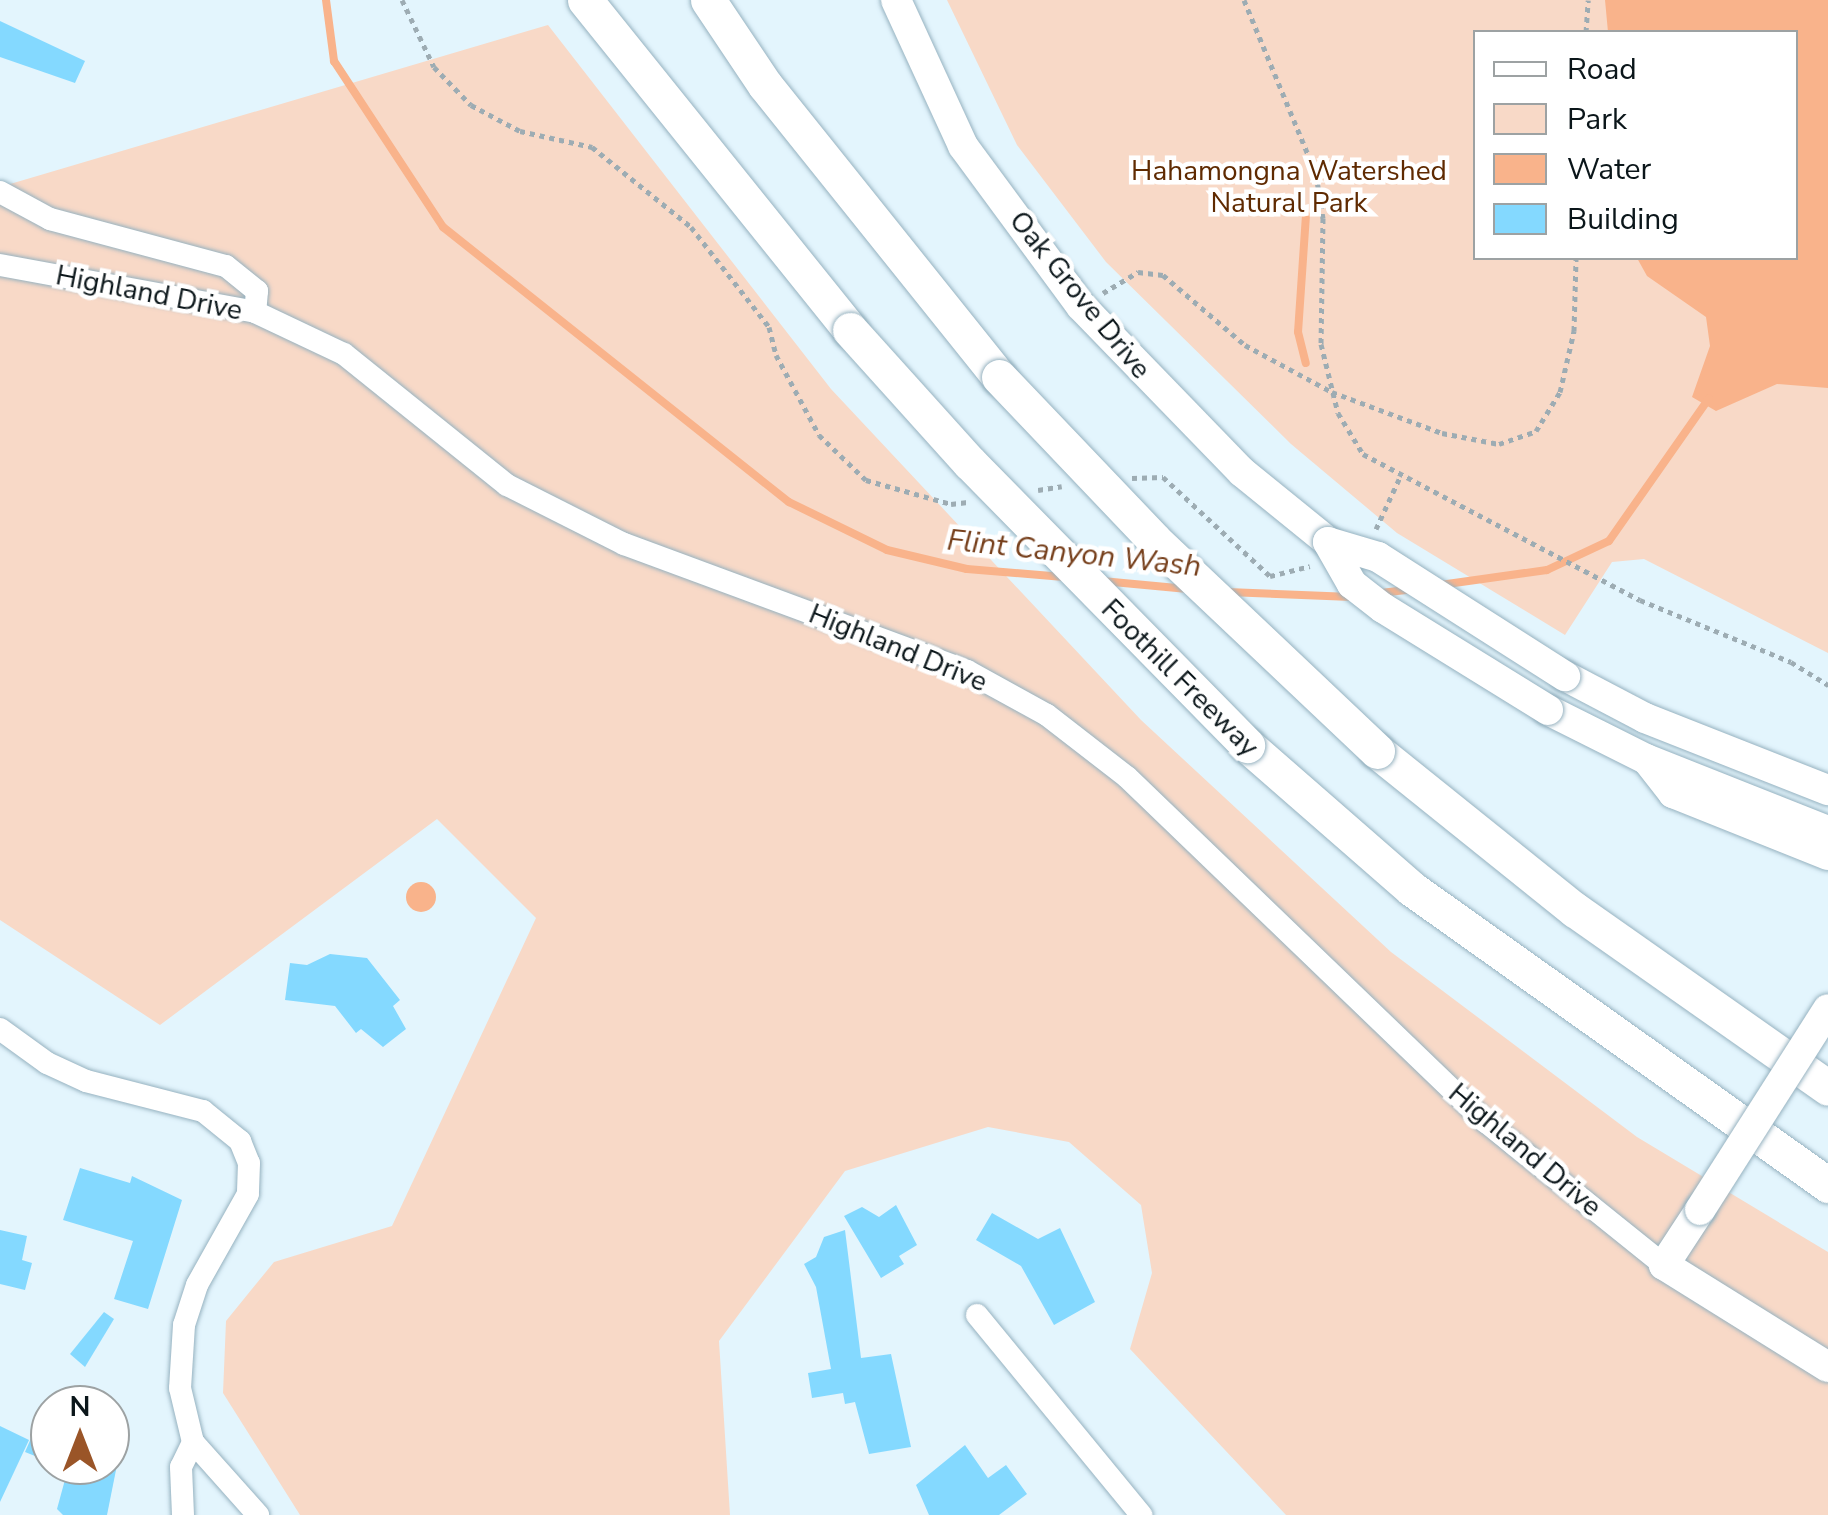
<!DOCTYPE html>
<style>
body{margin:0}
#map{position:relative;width:1828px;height:1515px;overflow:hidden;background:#e3f5fd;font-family:"Nunito Sans",sans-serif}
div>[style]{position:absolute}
.green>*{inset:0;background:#f8d9c7}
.water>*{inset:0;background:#f9b38b}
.round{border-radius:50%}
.stream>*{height:8px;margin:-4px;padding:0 4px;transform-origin:4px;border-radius:4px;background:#f9b38b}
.building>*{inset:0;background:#84d9ff}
.path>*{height:5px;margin-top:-2.5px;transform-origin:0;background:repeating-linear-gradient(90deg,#9dacb3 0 5px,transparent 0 10px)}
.roads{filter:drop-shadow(0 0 2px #96b2c0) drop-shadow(0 0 2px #96b2c0)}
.minor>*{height:22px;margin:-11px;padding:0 11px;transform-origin:11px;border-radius:11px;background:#fff}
.major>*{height:30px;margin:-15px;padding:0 15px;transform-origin:15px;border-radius:15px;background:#fff}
.highway>*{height:35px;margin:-17.5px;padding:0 17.5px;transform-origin:17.5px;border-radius:17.5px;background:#fff}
.bridges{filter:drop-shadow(0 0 2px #96b2c0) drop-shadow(0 0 2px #96b2c0)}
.major-bridge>*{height:30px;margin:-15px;padding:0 15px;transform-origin:15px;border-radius:15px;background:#fff}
.highway-bridge>*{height:35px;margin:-17.5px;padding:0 17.5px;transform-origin:17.5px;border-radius:17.5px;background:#fff}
span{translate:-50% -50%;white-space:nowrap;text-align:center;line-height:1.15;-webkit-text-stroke:9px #fff;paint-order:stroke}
.park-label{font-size:28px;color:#5f2a01}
.street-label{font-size:28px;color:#0b161a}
.water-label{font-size:30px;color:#763f1b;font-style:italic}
.legend{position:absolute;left:1473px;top:30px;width:325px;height:230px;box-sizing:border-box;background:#fff;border:2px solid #9da2a3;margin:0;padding:12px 18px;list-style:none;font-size:30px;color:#0b161a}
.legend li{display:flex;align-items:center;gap:20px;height:50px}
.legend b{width:50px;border:2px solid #9da2a3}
.north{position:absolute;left:30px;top:1385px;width:100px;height:100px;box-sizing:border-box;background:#fff;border:2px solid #9da2a3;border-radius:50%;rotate:0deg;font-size:28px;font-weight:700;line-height:40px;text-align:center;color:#0b161a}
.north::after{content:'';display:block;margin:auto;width:35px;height:45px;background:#9a5528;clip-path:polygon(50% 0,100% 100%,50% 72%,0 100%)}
</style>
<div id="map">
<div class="green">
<i style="clip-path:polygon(evenodd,947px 0,1828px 0,1828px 653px,1644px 559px,1612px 562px,1565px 635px,1397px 533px,1291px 444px,1106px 262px,1017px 145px,947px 0,1476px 32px,1796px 32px,1796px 258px,1476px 258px,1476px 32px)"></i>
<i style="clip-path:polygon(548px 25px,831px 389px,1141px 720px,1391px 952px,1637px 1137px,1828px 1252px,1828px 1515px,1286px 1515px,1130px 1349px,1152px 1273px,1141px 1205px,1069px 1142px,988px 1127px,845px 1171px,719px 1341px,730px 1515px,300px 1515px,223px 1393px,226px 1321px,274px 1262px,392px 1226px,536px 918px,437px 819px,160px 1025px,0 920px,0 187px)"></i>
</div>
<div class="water">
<i style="clip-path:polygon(1605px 0,1828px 0,1828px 388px,1777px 384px,1716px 411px,1692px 397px,1710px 346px,1706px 317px,1647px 276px,1637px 258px,1796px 258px,1796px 32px,1608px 32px)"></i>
<i class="round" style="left:406px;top:882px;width:30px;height:30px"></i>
</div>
<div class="stream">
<i style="left:326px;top:0;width:62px;rotate:82.5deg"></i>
<i style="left:334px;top:61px;width:199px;rotate:56.7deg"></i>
<i style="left:443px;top:227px;width:442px;rotate:38.5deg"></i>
<i style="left:789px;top:502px;width:109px;rotate:26.1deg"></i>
<i style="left:887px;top:550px;width:82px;rotate:13.4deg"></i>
<i style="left:967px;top:569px;width:97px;rotate:4.7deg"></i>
<i style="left:1306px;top:215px;width:117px;rotate:93.9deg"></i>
<i style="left:1298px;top:332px;width:32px;rotate:76deg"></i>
<i style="left:1102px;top:581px;width:86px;rotate:5.3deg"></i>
<i style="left:1440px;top:585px;width:108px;rotate:-8deg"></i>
<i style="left:1547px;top:570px;width:68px;rotate:-25.1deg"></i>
<i style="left:1609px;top:541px;width:174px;rotate:-55deg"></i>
<i style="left:1227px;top:592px;width:125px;rotate:2.3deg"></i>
<i style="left:1381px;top:593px;width:31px;rotate:-7deg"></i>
</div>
<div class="building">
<i style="clip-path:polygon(0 21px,85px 61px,75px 83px,0 57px)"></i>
<i style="clip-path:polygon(330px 954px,367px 958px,400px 1000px,393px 1006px,406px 1029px,383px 1047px,361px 1029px,356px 1033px,335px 1006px,285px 1000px,290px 963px,307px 965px)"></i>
<i style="clip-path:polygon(80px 1168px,130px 1183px,132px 1176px,182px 1200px,148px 1309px,114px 1299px,133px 1241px,63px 1220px)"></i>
<i style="clip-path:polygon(896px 1205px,917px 1245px,899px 1256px,904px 1264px,881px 1278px,844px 1216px,862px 1207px,879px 1217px)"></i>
<i style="clip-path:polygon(992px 1213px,1038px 1239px,1060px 1228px,1095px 1302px,1054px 1325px,1021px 1266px,976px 1240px)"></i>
<i style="clip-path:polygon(0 1230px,27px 1236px,22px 1260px,32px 1263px,25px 1290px,0 1284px)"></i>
<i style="clip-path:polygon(845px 1230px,861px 1358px,891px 1354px,911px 1447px,869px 1454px,855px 1402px,845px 1404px,843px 1393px,812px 1398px,808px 1373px,831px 1369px,816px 1287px,804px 1264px,816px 1257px,824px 1237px)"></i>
<i style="clip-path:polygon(104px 1312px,114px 1319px,85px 1367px,70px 1354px)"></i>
<i style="clip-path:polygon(50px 1395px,50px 1462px,25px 1452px)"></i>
<i style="clip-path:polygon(0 1426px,29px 1440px,0 1502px)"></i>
<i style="clip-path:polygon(965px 1445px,988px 1478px,1006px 1465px,1027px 1494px,999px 1515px,929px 1515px,916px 1485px)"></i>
<i style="clip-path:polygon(69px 1465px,117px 1465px,107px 1515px,63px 1515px,57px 1509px)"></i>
</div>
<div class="path">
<i style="left:402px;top:0;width:74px;rotate:64.5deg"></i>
<i style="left:434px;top:67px;width:53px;rotate:45.8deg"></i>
<i style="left:471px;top:105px;width:55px;rotate:28deg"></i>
<i style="left:520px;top:131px;width:74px;rotate:12.5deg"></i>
<i style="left:592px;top:147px;width:127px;rotate:38.9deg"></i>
<i style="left:691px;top:227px;width:127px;rotate:52deg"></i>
<i style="left:769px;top:327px;width:29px;rotate:76deg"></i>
<i style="left:776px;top:355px;width:91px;rotate:61.7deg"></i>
<i style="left:819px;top:435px;width:65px;rotate:43.8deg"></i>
<i style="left:866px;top:480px;width:88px;rotate:15.8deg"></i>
<i style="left:951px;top:504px;width:17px;rotate:-7deg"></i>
<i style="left:1244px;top:0;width:188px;rotate:67.5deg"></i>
<i style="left:1316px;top:174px;width:45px;rotate:81deg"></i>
<i style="left:1323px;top:218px;width:126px;rotate:90.9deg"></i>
<i style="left:1321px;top:344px;width:71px;rotate:76.2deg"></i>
<i style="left:1338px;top:413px;width:48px;rotate:58.6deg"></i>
<i style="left:1363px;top:454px;width:313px;rotate:27.8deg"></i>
<i style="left:1640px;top:600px;width:163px;rotate:22.3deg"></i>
<i style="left:1791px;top:662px;width:44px;rotate:31.9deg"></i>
<i style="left:1586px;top:32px;width:32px;rotate:-86deg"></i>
<i style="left:1103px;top:293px;width:41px;rotate:-31deg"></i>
<i style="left:1138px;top:272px;width:25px;rotate:7deg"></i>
<i style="left:1163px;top:275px;width:108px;rotate:40.5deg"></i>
<i style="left:1245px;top:345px;width:99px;rotate:28.4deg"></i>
<i style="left:1332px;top:392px;width:117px;rotate:20.4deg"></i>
<i style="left:1442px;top:433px;width:58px;rotate:10.9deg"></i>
<i style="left:1499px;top:444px;width:39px;rotate:-19deg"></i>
<i style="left:1536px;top:431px;width:46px;rotate:-58.4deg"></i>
<i style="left:1560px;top:392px;width:63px;rotate:-77.1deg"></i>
<i style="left:1574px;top:331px;width:73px;rotate:-88.4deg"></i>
<i style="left:1132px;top:478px;width:31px;rotate:-2deg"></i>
<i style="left:1163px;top:477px;width:146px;rotate:42.8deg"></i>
<i style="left:1270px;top:576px;width:41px;rotate:-14deg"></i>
<i style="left:1038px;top:490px;width:24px;rotate:-9deg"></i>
<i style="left:1376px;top:529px;width:57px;rotate:-65.2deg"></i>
</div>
<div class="roads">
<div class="minor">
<i style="left:0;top:192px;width:57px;rotate:28.4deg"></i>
<i style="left:50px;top:219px;width:182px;rotate:15deg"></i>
<i style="left:226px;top:266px;width:40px;rotate:39deg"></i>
<i style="left:257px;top:291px;width:21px;rotate:95deg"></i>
<i style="left:0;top:265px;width:259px;rotate:10.4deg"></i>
<i style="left:255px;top:312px;width:98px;rotate:25.3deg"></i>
<i style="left:344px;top:354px;width:209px;rotate:38.8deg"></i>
<i style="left:507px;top:485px;width:131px;rotate:26.8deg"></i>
<i style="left:624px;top:544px;width:366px;rotate:20.3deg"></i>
<i style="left:967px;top:671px;width:91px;rotate:28.8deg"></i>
<i style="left:1047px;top:715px;width:101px;rotate:37.8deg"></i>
<i style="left:1127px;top:777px;width:498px;rotate:43.9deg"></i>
<i style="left:1486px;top:1122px;width:228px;rotate:38.8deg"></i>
<i style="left:0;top:1029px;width:58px;rotate:35.9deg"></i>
<i style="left:47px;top:1063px;width:43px;rotate:24.8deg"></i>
<i style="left:86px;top:1081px;width:121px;rotate:14.4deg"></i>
<i style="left:203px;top:1111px;width:48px;rotate:39deg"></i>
<i style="left:240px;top:1141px;width:24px;rotate:68deg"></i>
<i style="left:249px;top:1163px;width:31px;rotate:92deg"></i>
<i style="left:248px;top:1194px;width:104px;rotate:119.3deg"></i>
<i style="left:197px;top:1285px;width:42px;rotate:108deg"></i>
<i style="left:184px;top:1325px;width:63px;rotate:93.6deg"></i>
<i style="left:180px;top:1388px;width:56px;rotate:76.5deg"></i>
<i style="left:193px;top:1442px;width:98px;rotate:48.3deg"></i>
<i style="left:977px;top:1315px;width:259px;rotate:50.6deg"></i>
<i style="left:183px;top:1515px;width:48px;rotate:-92.4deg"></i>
<i style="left:181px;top:1467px;width:28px;rotate:-64deg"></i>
</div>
<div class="major">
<i style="left:896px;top:0;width:161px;rotate:65.3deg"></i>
<i style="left:963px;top:146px;width:199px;rotate:53.6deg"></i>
<i style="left:1081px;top:306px;width:231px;rotate:45.9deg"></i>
<i style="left:1242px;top:472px;width:111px;rotate:39.1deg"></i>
<i style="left:1565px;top:676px;width:90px;rotate:27.7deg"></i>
<i style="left:1645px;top:718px;width:197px;rotate:21.5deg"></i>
<i style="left:1548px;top:710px;width:110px;rotate:26.6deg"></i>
<i style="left:1646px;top:759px;width:196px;rotate:21.6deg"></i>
<i style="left:1648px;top:761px;width:41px;rotate:52deg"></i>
<i style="left:1673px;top:793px;width:167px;rotate:21.8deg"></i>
<i style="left:1700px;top:1210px;width:66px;rotate:123.2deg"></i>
<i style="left:1664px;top:1265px;width:193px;rotate:31.9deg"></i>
</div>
<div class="highway">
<i style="left:585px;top:0;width:423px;rotate:51.2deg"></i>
<i style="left:708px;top:0;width:102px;rotate:56.2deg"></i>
<i style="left:765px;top:85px;width:374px;rotate:51.3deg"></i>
<i style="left:1247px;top:745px;width:219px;rotate:41.1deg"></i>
<i style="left:1412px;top:889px;width:511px;rotate:35.43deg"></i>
<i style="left:1377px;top:751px;width:254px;rotate:38.8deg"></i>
<i style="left:1575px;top:910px;width:309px;rotate:35.1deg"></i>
</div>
</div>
<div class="bridges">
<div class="major-bridge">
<i style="left:1328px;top:542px;width:48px;rotate:60.3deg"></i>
<i style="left:1352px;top:584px;width:39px;rotate:38deg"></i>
<i style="left:1383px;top:608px;width:194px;rotate:31.7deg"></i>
<i style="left:1328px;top:542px;width:52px;rotate:16.7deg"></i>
<i style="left:1378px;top:557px;width:222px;rotate:32.5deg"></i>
<i style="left:1700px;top:1210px;width:238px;rotate:-57.5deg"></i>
</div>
<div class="highway-bridge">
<i style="left:850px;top:330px;width:178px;rotate:48deg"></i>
<i style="left:969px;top:462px;width:397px;rotate:45.5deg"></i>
<i style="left:999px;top:377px;width:225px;rotate:46.4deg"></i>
<i style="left:1154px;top:540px;width:307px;rotate:43.4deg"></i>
</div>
</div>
<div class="park-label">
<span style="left:1289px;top:187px">Hahamongna Watershed<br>Natural Park</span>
</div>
<div class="street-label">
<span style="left:149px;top:293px;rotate:11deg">Highland Drive</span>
<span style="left:1080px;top:295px;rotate:51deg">Oak Grove Drive</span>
<span style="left:898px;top:648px;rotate:22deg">Highland Drive</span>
<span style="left:1180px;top:678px;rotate:45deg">Foothill Freeway</span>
<span style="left:1525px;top:1150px;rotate:40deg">Highland Drive</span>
</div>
<div class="water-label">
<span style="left:1074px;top:554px;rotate:6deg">Flint Canyon Wash</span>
</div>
<ul class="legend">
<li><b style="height:12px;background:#fff"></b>Road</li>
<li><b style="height:28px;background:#f8d9c7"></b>Park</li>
<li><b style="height:28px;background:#f9b38b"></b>Water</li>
<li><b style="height:28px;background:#84d9ff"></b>Building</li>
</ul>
<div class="north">N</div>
</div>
